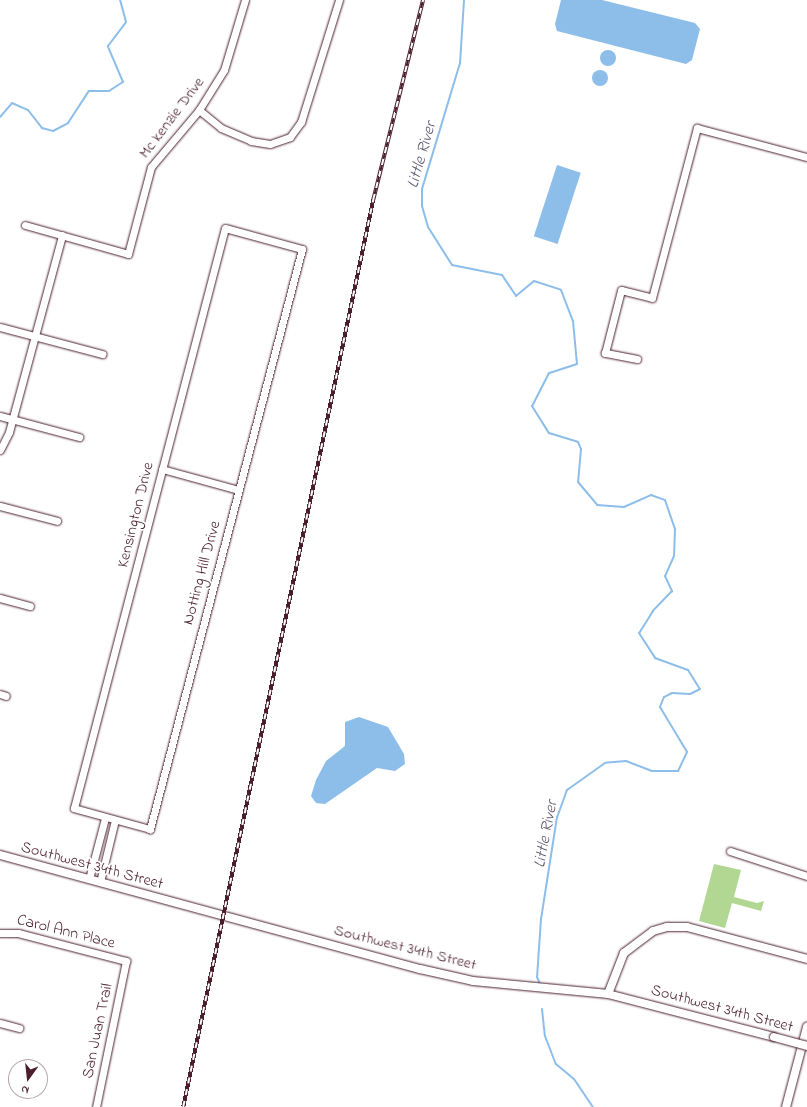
<!DOCTYPE html>
<style>
body{margin:0}
#map{position:relative;width:807px;height:1107px;overflow:hidden;background:#fff;font-family:"Indie Flower",sans-serif}
div>[style]{position:absolute}
.green>*{inset:0;background:#b1d793}
.water>*{inset:0;background:#8dbee9;transform-origin:0 0}
.round{border-radius:50%}
.stream>*{height:2px;margin:-1px;padding:0 1px;transform-origin:1px;border-radius:1px;background:#8dbee9}
.roads{filter:drop-shadow(0 0 1px #4a1f2b) drop-shadow(0 0 1px #4a1f2b)}
.minor>*{height:7px;margin:-3.5px;padding:0 3.5px;transform-origin:3.5px;border-radius:3.5px;background:#fff}
.tertiary>*{height:8px;margin:-4px;padding:0 4px;transform-origin:4px;border-radius:4px;background:#fff}
.rail>*{height:3.5px;margin-top:-1.75px;transform-origin:0;background:repeating-linear-gradient(90deg,#fff 0 6px,#4a1f2b 0 12px);box-sizing:border-box;border-block:1px solid #4a1f2b}
.bridges{filter:drop-shadow(0 0 1px #4a1f2b) drop-shadow(0 0 1px #4a1f2b)}
.tertiary-bridge>*{height:8px;margin:-4px;padding:0 4px;transform-origin:4px;border-radius:4px;background:#fff}
span{translate:-50% -50%;white-space:nowrap;text-align:center;line-height:1.15;-webkit-text-stroke:3.5px #fff;paint-order:stroke}
.street-label{font-size:16px;color:#4a1f2b}
.water-label{font-size:17px;color:#61576e;font-style:italic}
.north{position:absolute;left:8px;top:1059px;width:40px;height:40px;box-sizing:border-box;background:#fff;border:1px solid #b7a5aa;border-radius:50%;rotate:195deg;font-size:11px;font-weight:700;line-height:16px;text-align:center;color:#4a1f2b}
.north::after{content:'';display:block;margin:auto;width:14px;height:18px;background:#4a1f2b;clip-path:polygon(50% 0,100% 100%,50% 72%,0 100%)}
</style>
<div id="map">
<div class="green">
<i style="clip-path:polygon(714px 864px,741px 870px,734px 897px,757px 903px,764px 901px,761px 911px,732px 903px,725px 928px,699px 921px)"></i>
</div>
<div class="water">
<i style="clip-path:polygon(561px 0,602px 0,695px 23px,700px 29px,692px 60px,686px 64px,557px 31px,555px 24px)"></i>
<i class="round" style="left:600px;top:50px;width:16px;height:16px"></i>
<i class="round" style="left:592px;top:70px;width:16px;height:16px"></i>
<i style="left:557px;top:165px;width:25px;height:75px;rotate:18deg"></i>
<i style="clip-path:polygon(359px 717px,388px 727px,404px 754px,405px 764px,395px 771px,377px 768px,325px 804px,316px 803px,311px 796px,316px 780px,326px 761px,345px 746px,345px 722px)"></i>
</div>
<div class="stream">
<i style="left:464px;top:0;width:63px;rotate:93.6deg"></i>
<i style="left:460px;top:63px;width:132px;rotate:106.8deg"></i>
<i style="left:422px;top:189px;width:17px;rotate:90deg"></i>
<i style="left:422px;top:206px;width:22px;rotate:74deg"></i>
<i style="left:428px;top:227px;width:45px;rotate:57.7deg"></i>
<i style="left:452px;top:265px;width:51px;rotate:11.3deg"></i>
<i style="left:502px;top:275px;width:25px;rotate:56deg"></i>
<i style="left:516px;top:296px;width:23px;rotate:-40deg"></i>
<i style="left:534px;top:281px;width:28px;rotate:18deg"></i>
<i style="left:561px;top:290px;width:33px;rotate:69deg"></i>
<i style="left:573px;top:321px;width:43px;rotate:84.7deg"></i>
<i style="left:577px;top:364px;width:29px;rotate:162deg"></i>
<i style="left:549px;top:373px;width:37px;rotate:117deg"></i>
<i style="left:532px;top:406px;width:32px;rotate:58deg"></i>
<i style="left:549px;top:433px;width:30px;rotate:17deg"></i>
<i style="left:578px;top:442px;width:8px;rotate:67deg"></i>
<i style="left:581px;top:449px;width:33px;rotate:95deg"></i>
<i style="left:578px;top:482px;width:30px;rotate:50deg"></i>
<i style="left:597px;top:505px;width:27px;rotate:4deg"></i>
<i style="left:624px;top:507px;width:30px;rotate:-24deg"></i>
<i style="left:651px;top:495px;width:15px;rotate:20deg"></i>
<i style="left:665px;top:500px;width:31px;rotate:71deg"></i>
<i style="left:675px;top:529px;width:27px;rotate:92deg"></i>
<i style="left:674px;top:556px;width:22px;rotate:114deg"></i>
<i style="left:665px;top:576px;width:17px;rotate:65deg"></i>
<i style="left:672px;top:591px;width:28px;rotate:134deg"></i>
<i style="left:653px;top:611px;width:26px;rotate:122deg"></i>
<i style="left:639px;top:633px;width:30px;rotate:57deg"></i>
<i style="left:655px;top:658px;width:35px;rotate:20deg"></i>
<i style="left:688px;top:670px;width:22px;rotate:58deg"></i>
<i style="left:700px;top:689px;width:11px;rotate:153deg"></i>
<i style="left:690px;top:694px;width:18px;rotate:-177deg"></i>
<i style="left:672px;top:693px;width:9px;rotate:153deg"></i>
<i style="left:664px;top:697px;width:11px;rotate:112deg"></i>
<i style="left:660px;top:707px;width:52px;rotate:59deg"></i>
<i style="left:687px;top:752px;width:21px;rotate:115deg"></i>
<i style="left:678px;top:771px;width:26px;rotate:180deg"></i>
<i style="left:652px;top:771px;width:28px;rotate:-159deg"></i>
<i style="left:626px;top:761px;width:21px;rotate:175deg"></i>
<i style="left:605px;top:763px;width:47px;rotate:144.6deg"></i>
<i style="left:567px;top:790px;width:29px;rotate:110deg"></i>
<i style="left:557px;top:817px;width:103px;rotate:98.9deg"></i>
<i style="left:541px;top:919px;width:58px;rotate:93.9deg"></i>
<i style="left:537px;top:977px;width:8px;rotate:67deg"></i>
<i style="left:0;top:117px;width:18px;rotate:-49deg"></i>
<i style="left:12px;top:103px;width:17px;rotate:24deg"></i>
<i style="left:28px;top:110px;width:23px;rotate:52deg"></i>
<i style="left:42px;top:128px;width:11px;rotate:15deg"></i>
<i style="left:53px;top:131px;width:17px;rotate:-28deg"></i>
<i style="left:68px;top:123px;width:38px;rotate:-57deg"></i>
<i style="left:89px;top:91px;width:20px"></i>
<i style="left:109px;top:91px;width:17px;rotate:-33deg"></i>
<i style="left:123px;top:82px;width:39px;rotate:-113deg"></i>
<i style="left:108px;top:46px;width:30px;rotate:-53deg"></i>
<i style="left:126px;top:22px;width:23px;rotate:-105deg"></i>
<i style="left:542px;top:1009px;width:27px;rotate:84deg"></i>
<i style="left:545px;top:1036px;width:30px;rotate:69deg"></i>
<i style="left:556px;top:1064px;width:23px;rotate:40deg"></i>
<i style="left:574px;top:1079px;width:34px;rotate:56deg"></i>
</div>
<div class="roads">
<div class="minor">
<i style="left:199px;top:110px;width:28px;rotate:39deg"></i>
<i style="left:221px;top:128px;width:33px;rotate:23deg"></i>
<i style="left:251px;top:141px;width:19px;rotate:9deg"></i>
<i style="left:270px;top:144px;width:21px;rotate:-19deg"></i>
<i style="left:290px;top:137px;width:19px;rotate:-54deg"></i>
<i style="left:301px;top:122px;width:128px;rotate:-72.7deg"></i>
<i style="left:25px;top:225px;width:107px;rotate:15.7deg"></i>
<i style="left:128px;top:254px;width:90px;rotate:-75.2deg"></i>
<i style="left:151px;top:167px;width:75px;rotate:-49.9deg"></i>
<i style="left:199px;top:110px;width:47px;rotate:-58deg"></i>
<i style="left:224px;top:70px;width:73px;rotate:-73.3deg"></i>
<i style="left:225px;top:228px;width:80px;rotate:15.3deg"></i>
<i style="left:302px;top:249px;width:600px;rotate:104.69deg"></i>
<i style="left:150px;top:829px;width:79px;rotate:-164.6deg"></i>
<i style="left:74px;top:808px;width:599px;rotate:-75.41deg"></i>
<i style="left:0;top:327px;width:106px;rotate:14.8deg"></i>
<i style="left:637px;top:359px;width:33px;rotate:-169deg"></i>
<i style="left:605px;top:353px;width:65px;rotate:-75.7deg"></i>
<i style="left:621px;top:290px;width:32px;rotate:14deg"></i>
<i style="left:652px;top:298px;width:176px;rotate:-75.2deg"></i>
<i style="left:697px;top:128px;width:114px;rotate:14.8deg"></i>
<i style="left:0;top:416px;width:82px;rotate:14.9deg"></i>
<i style="left:0;top:450px;width:20px;rotate:-63deg"></i>
<i style="left:9px;top:432px;width:204px;rotate:-74.9deg"></i>
<i style="left:162px;top:469px;width:79px;rotate:15.4deg"></i>
<i style="left:0;top:506px;width:59px;rotate:14.7deg"></i>
<i style="left:0;top:598px;width:31px;rotate:15deg"></i>
<i style="left:0;top:694px;width:6px;rotate:18deg"></i>
<i style="left:730px;top:851px;width:81px;rotate:18deg"></i>
<i style="left:89px;top:879px;width:63px;rotate:-75.3deg"></i>
<i style="left:100px;top:882px;width:64px;rotate:-76.4deg"></i>
<i style="left:0;top:933px;width:18px"></i>
<i style="left:18px;top:933px;width:112px;rotate:14.5deg"></i>
<i style="left:126px;top:961px;width:149px;rotate:101.6deg"></i>
<i style="left:0;top:1023px;width:20px;rotate:15deg"></i>
</div>
<div class="tertiary">
<i style="left:0;top:855px;width:435px;rotate:15.2deg"></i>
<i style="left:420px;top:969px;width:54px;rotate:12.8deg"></i>
<i style="left:473px;top:981px;width:136px;rotate:5.5deg"></i>
<i style="left:608px;top:994px;width:171px;rotate:14.5deg"></i>
<i style="left:608px;top:994px;width:44px;rotate:-68.7deg"></i>
<i style="left:624px;top:953px;width:36px;rotate:-37deg"></i>
<i style="left:653px;top:931px;width:15px;rotate:-16deg"></i>
<i style="left:667px;top:927px;width:20px"></i>
<i style="left:687px;top:927px;width:124px;rotate:14.9deg"></i>
<i style="left:786px;top:1107px;width:83px;rotate:-75.3deg"></i>
</div>
</div>
<div class="rail">
<i style="left:183px;top:1107px;width:927px;rotate:-78.17deg"></i>
<i style="left:373px;top:200px;width:206px;rotate:-76deg"></i>
</div>
<div class="bridges">
<div class="tertiary-bridge">
<i style="left:774px;top:1037px;width:34px;rotate:15deg"></i>
</div>
</div>
<div class="street-label">
<span style="left:172px;top:118px;rotate:-53deg">Mc kenzie Drive</span>
<span style="left:136px;top:515px;rotate:-76deg">Kensington Drive</span>
<span style="left:202px;top:573px;rotate:-75deg">Notting Hill Drive</span>
<span style="left:92px;top:866px;rotate:15deg">Southwest 34th Street</span>
<span style="left:66px;top:932px;rotate:14deg">Carol Ann Place</span>
<span style="left:405px;top:948px;rotate:14deg">Southwest 34th Street</span>
<span style="left:722px;top:1009px;rotate:15deg">Southwest 34th Street</span>
<span style="left:98px;top:1031px;rotate:-78deg">San Juan Trail</span>
</div>
<div class="water-label">
<span style="left:422px;top:155px;rotate:-74deg">Little River</span>
<span style="left:546px;top:834px;rotate:-79deg">Little River</span>
</div>
<div class="north">N</div>
</div>
